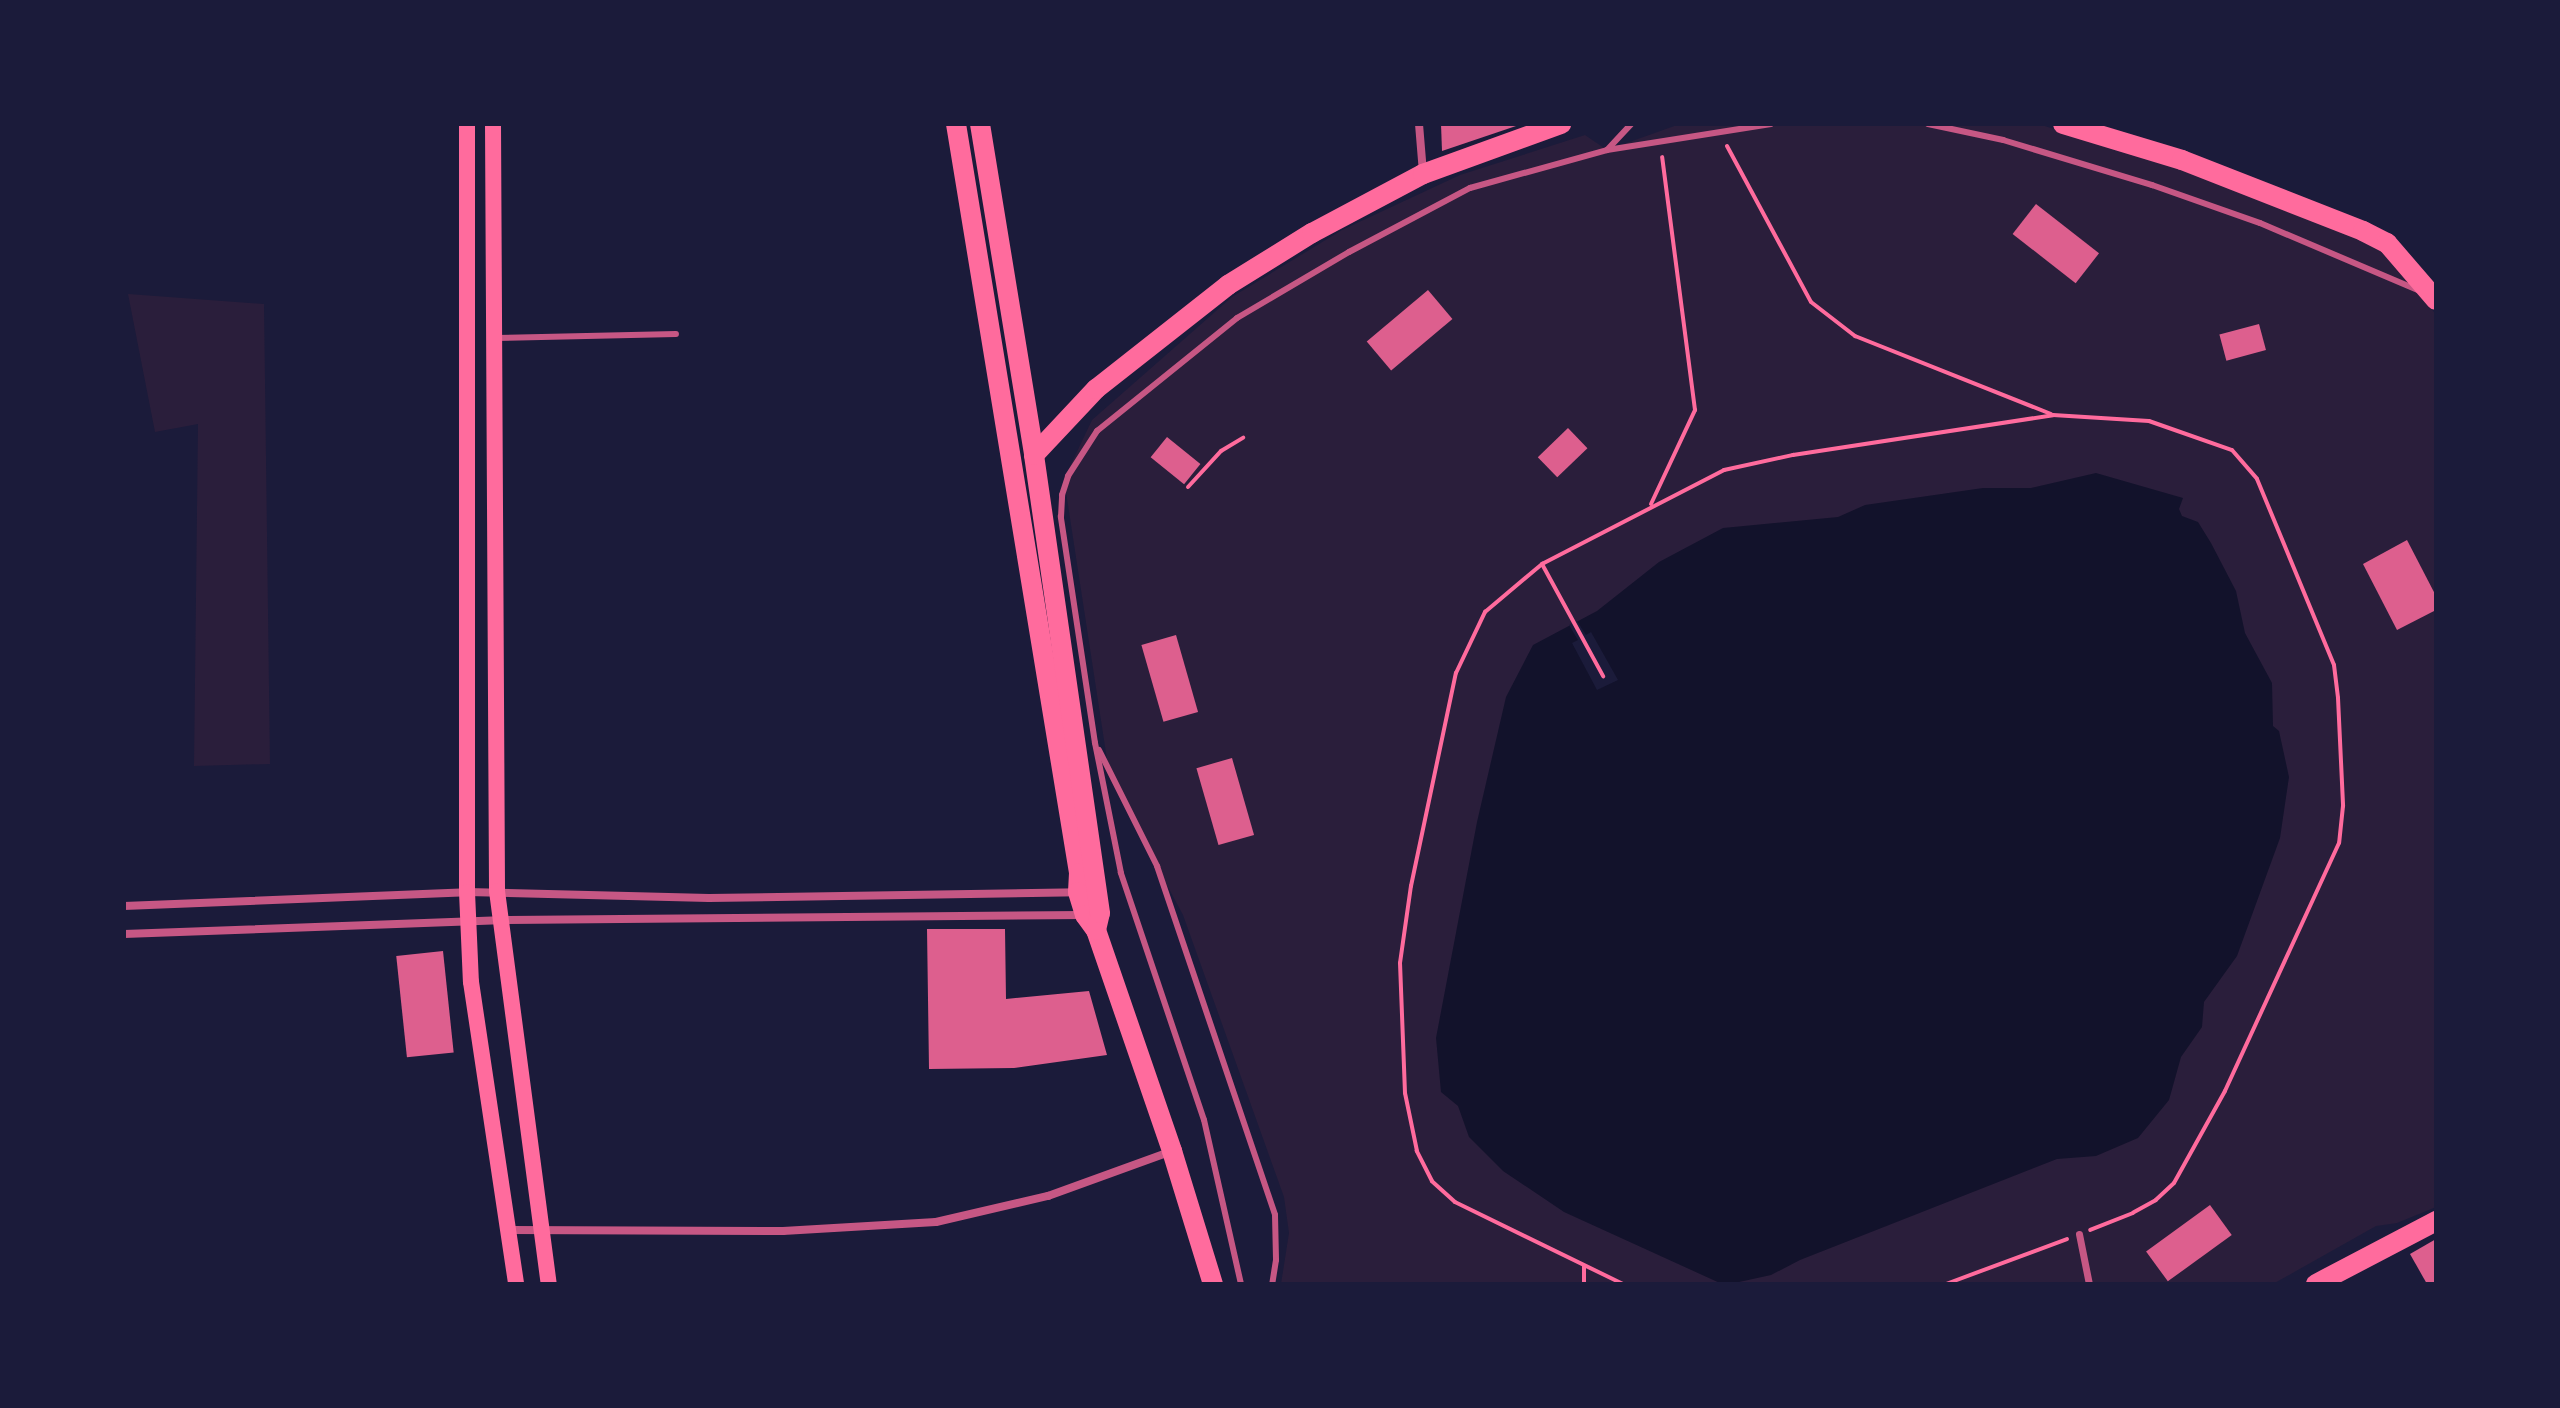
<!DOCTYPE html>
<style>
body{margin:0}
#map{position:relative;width:2560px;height:1408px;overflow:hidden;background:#1b1b3a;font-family:Rubik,sans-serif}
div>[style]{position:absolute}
.green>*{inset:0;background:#2a1e3b}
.water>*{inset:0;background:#12122b}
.pier>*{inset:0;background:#1b1b3a}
.building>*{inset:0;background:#dd5f8e;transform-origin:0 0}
.path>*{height:4px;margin:-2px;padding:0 2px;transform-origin:2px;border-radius:2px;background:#ff6b9d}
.service>*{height:6px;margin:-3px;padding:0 3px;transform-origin:3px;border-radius:3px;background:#c65784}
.pedestrian>*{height:7px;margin:-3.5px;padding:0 3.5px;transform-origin:3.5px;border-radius:3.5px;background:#c65784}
.minor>*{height:8px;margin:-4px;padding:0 4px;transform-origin:4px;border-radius:4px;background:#c65784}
.secondary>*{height:16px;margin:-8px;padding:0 8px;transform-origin:8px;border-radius:8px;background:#ff6b9d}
.primary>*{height:20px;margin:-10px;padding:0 10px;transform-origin:10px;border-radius:10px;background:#ff6b9d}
span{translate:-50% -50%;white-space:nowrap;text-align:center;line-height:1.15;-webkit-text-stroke:8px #1b1b3a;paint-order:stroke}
.frame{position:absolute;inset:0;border:126px solid #1b1b3a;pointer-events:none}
</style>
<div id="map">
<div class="green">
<i style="clip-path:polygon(1680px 124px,2038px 124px,2233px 183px,2390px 251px,2436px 315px,2436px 1207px,2397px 1223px,2376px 1226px,2273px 1284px,1281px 1284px,1289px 1233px,1284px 1197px,1183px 915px,1110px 779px,1064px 479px,1092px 420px,1232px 297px,1342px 230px,1460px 175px,1585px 135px,1607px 150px)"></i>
<i style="clip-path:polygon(128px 294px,264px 304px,270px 764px,194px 766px,198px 424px,155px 432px)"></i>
</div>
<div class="water">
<i style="clip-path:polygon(2096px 473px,2183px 498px,2179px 509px,2182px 516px,2198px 522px,2211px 543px,2236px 591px,2245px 633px,2272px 683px,2273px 726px,2279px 731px,2289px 777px,2280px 838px,2237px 956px,2204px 1002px,2202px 1027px,2181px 1057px,2169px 1100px,2138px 1138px,2096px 1156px,2057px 1159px,1800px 1260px,1771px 1275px,1730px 1284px,1722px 1284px,1564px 1212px,1503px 1171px,1469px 1137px,1458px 1106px,1441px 1092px,1436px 1038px,1477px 822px,1506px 697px,1533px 645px,1597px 611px,1659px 562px,1723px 528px,1838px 517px,1865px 505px,1983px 488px,2031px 488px)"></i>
</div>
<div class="pier">
<i style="clip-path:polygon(1577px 621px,1586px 635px,1591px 632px,1618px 680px,1597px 690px,1572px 643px,1578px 640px,1569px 625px)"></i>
</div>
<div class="building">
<i style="clip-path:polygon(1441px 124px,1519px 124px,1519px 125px,1442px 151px)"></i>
<i style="left:2036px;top:204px;width:80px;height:38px;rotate:38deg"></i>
<i style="left:1428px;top:290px;width:38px;height:80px;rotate:50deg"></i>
<i style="left:2259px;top:324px;width:27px;height:41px;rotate:75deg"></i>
<i style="left:1568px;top:428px;width:28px;height:42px;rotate:46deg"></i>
<i style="left:1167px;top:437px;width:43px;height:26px;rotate:39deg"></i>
<i style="clip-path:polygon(2407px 540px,2436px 596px,2436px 610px,2397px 630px,2363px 564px)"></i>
<i style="left:1176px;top:635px;width:80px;height:36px;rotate:74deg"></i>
<i style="left:1232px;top:758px;width:80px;height:37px;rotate:74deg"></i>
<i style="clip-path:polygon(927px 929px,1005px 929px,1006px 999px,1089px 991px,1107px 1055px,1014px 1068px,929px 1069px)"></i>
<i style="left:443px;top:951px;width:102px;height:47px;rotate:84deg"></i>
<i style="left:2210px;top:1205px;width:37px;height:79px;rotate:54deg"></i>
<i style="clip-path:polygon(2436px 1239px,2436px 1284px,2427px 1284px,2410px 1254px)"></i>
</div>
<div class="path">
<i style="left:1727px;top:146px;width:177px;rotate:61.7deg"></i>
<i style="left:1811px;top:302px;width:56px;rotate:37.7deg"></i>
<i style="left:1855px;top:336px;width:211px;rotate:21.7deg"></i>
<i style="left:1188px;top:487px;width:49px;rotate:-47.5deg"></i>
<i style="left:1221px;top:451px;width:26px;rotate:-31deg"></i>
<i style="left:1651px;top:504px;width:104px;rotate:-64.9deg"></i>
<i style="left:1695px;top:410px;width:255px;rotate:-97.4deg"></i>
<i style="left:1542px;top:564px;width:128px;rotate:61.4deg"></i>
<i style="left:1584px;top:1284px;width:18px;rotate:-90deg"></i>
<i style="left:1623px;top:1284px;width:187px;rotate:-154deg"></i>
<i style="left:1455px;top:1202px;width:31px;rotate:-138deg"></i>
<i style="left:1432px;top:1181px;width:34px;rotate:-117deg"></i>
<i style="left:1417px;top:1151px;width:59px;rotate:-101.7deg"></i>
<i style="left:1405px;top:1093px;width:130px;rotate:-92.2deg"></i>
<i style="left:1400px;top:963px;width:78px;rotate:-81.9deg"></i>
<i style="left:1411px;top:886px;width:218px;rotate:-78.1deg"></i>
<i style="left:1456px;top:673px;width:68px;rotate:-64.6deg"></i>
<i style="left:1485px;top:612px;width:75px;rotate:-40.1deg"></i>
<i style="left:1542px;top:564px;width:205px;rotate:-27.3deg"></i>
<i style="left:1724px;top:470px;width:71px;rotate:-12.3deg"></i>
<i style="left:1793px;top:455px;width:263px;rotate:-8.7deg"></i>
<i style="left:2053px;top:415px;width:96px;rotate:3.6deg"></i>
<i style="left:2149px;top:421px;width:88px;rotate:19.3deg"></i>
<i style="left:2232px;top:450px;width:38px;rotate:49deg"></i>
<i style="left:2257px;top:479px;width:201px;rotate:67.5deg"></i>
<i style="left:2334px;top:665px;width:33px;rotate:83deg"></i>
<i style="left:2338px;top:698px;width:108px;rotate:87.3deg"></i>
<i style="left:2343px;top:806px;width:37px;rotate:96deg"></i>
<i style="left:2339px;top:843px;width:273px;rotate:114.7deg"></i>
<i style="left:2225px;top:1091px;width:105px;rotate:119deg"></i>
<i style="left:2174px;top:1183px;width:25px;rotate:137deg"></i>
<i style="left:2156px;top:1200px;width:26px;rotate:151deg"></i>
<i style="left:2133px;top:1213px;width:46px;rotate:158.4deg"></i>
<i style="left:1946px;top:1284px;width:129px;rotate:-20.4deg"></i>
</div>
<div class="service">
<i style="left:1928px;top:124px;width:77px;rotate:12deg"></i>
<i style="left:2003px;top:140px;width:156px;rotate:16.8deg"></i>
<i style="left:2152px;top:185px;width:114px;rotate:19.4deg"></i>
<i style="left:2260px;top:223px;width:172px;rotate:23deg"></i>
<i style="left:1607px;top:150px;width:35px;rotate:-47deg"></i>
<i style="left:495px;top:338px;width:181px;rotate:-1.3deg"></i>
<i style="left:1099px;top:750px;width:130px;rotate:63.4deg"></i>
<i style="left:1157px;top:866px;width:368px;rotate:71.3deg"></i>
<i style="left:1275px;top:1215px;width:45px;rotate:88.7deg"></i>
<i style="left:1276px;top:1260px;width:24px;rotate:99deg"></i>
<i style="left:1241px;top:1284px;width:168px;rotate:-102.7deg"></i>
<i style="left:1204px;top:1120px;width:261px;rotate:-108.6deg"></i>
<i style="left:1121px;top:873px;width:133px;rotate:-101.3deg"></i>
<i style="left:1095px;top:743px;width:229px;rotate:-98.6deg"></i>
<i style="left:1061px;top:517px;width:22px;rotate:-87deg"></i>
<i style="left:1062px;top:495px;width:20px;rotate:-72deg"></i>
<i style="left:1068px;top:476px;width:54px;rotate:-57.2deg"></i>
<i style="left:1097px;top:431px;width:180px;rotate:-38.9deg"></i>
<i style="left:1237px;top:318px;width:130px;rotate:-30.5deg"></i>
<i style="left:1349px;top:252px;width:137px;rotate:-27.9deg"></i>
<i style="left:1470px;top:188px;width:142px;rotate:-15.5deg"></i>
<i style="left:1607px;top:150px;width:166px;rotate:-9deg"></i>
</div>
<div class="pedestrian">
<i style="left:2079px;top:1234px;width:51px;rotate:78.7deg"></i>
</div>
<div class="minor">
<i style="left:1419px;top:124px;width:49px;rotate:85.3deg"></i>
<i style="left:124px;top:906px;width:343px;rotate:-2.3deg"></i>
<i style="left:467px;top:892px;width:242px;rotate:1.4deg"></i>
<i style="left:709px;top:898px;width:370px;rotate:-0.9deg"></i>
<i style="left:124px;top:934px;width:375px;rotate:-2.1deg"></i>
<i style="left:499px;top:920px;width:584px;rotate:-0.49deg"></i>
<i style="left:510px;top:1230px;width:273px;rotate:0.2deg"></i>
<i style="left:783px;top:1231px;width:153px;rotate:-3.4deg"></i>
<i style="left:936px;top:1222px;width:115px;rotate:-13.1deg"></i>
<i style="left:1048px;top:1196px;width:132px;rotate:-19.9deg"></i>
</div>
<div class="secondary">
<i style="left:467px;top:124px;width:768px;rotate:90deg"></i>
<i style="left:467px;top:892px;width:90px;rotate:87.5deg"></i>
<i style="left:471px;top:982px;width:305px;rotate:81.5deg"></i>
<i style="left:493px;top:124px;width:767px;rotate:89.7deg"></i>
<i style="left:497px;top:891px;width:396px;rotate:82.5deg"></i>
</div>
<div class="primary">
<i style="left:956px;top:124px;width:759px;rotate:80.67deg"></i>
<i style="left:1079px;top:873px;width:19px;rotate:93deg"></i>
<i style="left:1078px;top:892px;width:24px;rotate:73deg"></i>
<i style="left:1085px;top:915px;width:19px;rotate:54deg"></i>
<i style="left:1096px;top:930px;width:234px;rotate:71deg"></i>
<i style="left:1172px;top:1151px;width:139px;rotate:72.9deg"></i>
<i style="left:980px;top:124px;width:335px;rotate:80.7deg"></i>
<i style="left:2063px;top:124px;width:124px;rotate:16.8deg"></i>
<i style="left:2182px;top:160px;width:194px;rotate:21.4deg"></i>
<i style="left:2363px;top:231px;width:27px;rotate:27deg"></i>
<i style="left:2387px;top:243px;width:75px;rotate:49.3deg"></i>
<i style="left:1096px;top:930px;width:17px;rotate:-77deg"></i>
<i style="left:1100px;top:913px;width:463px;rotate:-98.2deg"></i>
<i style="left:1034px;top:455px;width:91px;rotate:-46.8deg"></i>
<i style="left:1096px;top:389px;width:168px;rotate:-38.2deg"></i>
<i style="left:1228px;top:285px;width:99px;rotate:-31.8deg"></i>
<i style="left:1312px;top:233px;width:126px;rotate:-28deg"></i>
<i style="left:1423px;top:174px;width:147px;rotate:-19.9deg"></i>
<i style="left:2316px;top:1284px;width:136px;rotate:-27.7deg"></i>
</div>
<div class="frame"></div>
</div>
